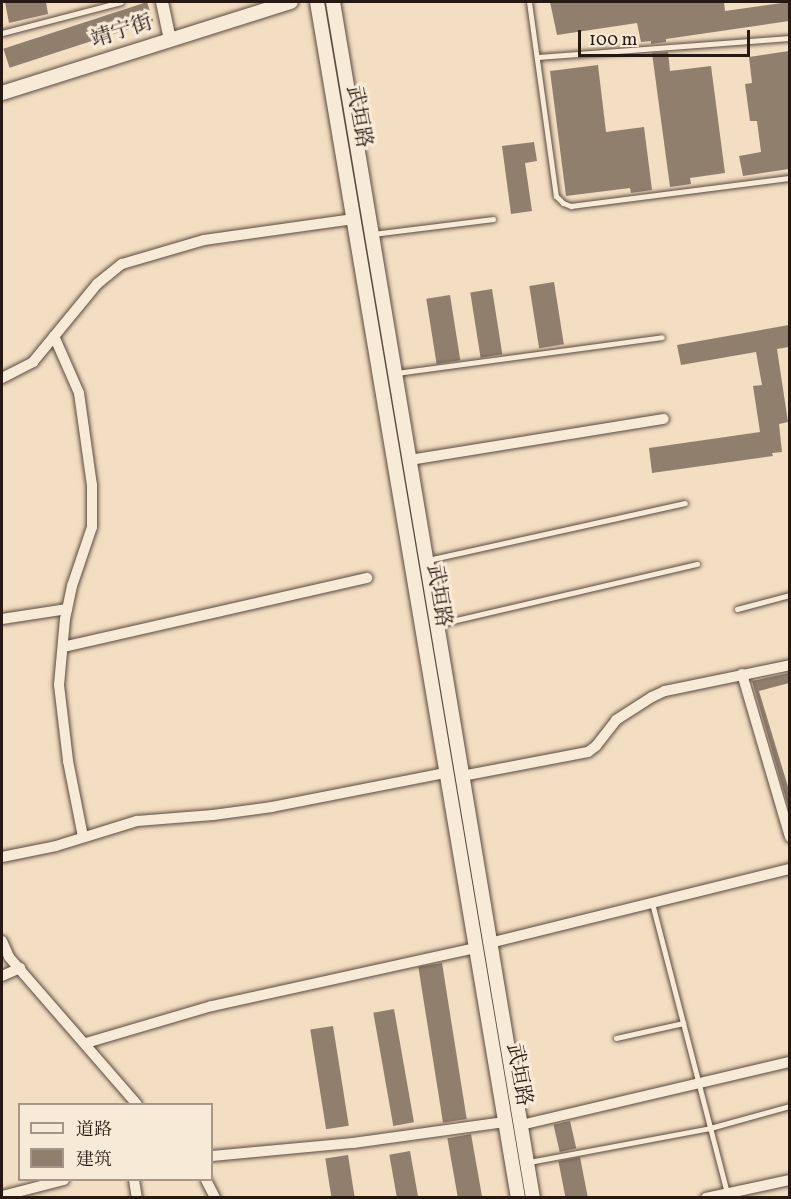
<!DOCTYPE html>
<meta charset="utf-8">
<style>
body{margin:0}
#map{position:relative;width:791px;height:1199px;overflow:hidden;background:#f3dec2;font-family:Vollkorn,"Noto Serif SC",serif}
div>[style]{position:absolute}
.building>*{inset:0;background:#917f6e;transform-origin:0 0}
.roads{filter:drop-shadow(0 0 2px #5a4a3e) drop-shadow(0 0 2px #5a4a3e)}
.service>*{height:5px;margin:-2.5px;padding:0 2.5px;transform-origin:2.5px;border-radius:2.5px;background:#f7ead7}
.minor>*{height:10px;margin:-5px;padding:0 5px;transform-origin:5px;border-radius:5px;background:#f7ead7}
.tertiary>*{height:12px;margin:-6px;padding:0 6px;transform-origin:6px;border-radius:6px;background:#f7ead7}
.secondary>*{height:14px;margin:-7px;padding:0 7px;transform-origin:7px;border-radius:7px;background:#f7ead7}
span{translate:-50% -50%;white-space:nowrap;text-align:center;line-height:1.15;-webkit-text-stroke:6px #f7ead7;paint-order:stroke}
.street-label{font-size:21px;color:#271812}
.frame{position:absolute;inset:0;border:3px solid #271812;pointer-events:none}
.legend{position:absolute;left:18px;top:1103px;width:195px;height:78px;box-sizing:border-box;background:#f7ead7;border:2px solid #a49688;margin:0;padding:8px 10px;list-style:none;font-size:18px;color:#271812}
.legend li{display:flex;align-items:center;gap:12px;height:30px}
.legend b{width:30px;border:2px solid #a49688}
.scale{position:absolute;left:578px;top:30px;width:172px;height:27px;box-sizing:border-box;border:3px solid #271812;border-top:0;padding-left:8px;font-size:18px;line-height:21px;white-space:nowrap;color:#271812;-webkit-text-stroke:4px #f7ead7;paint-order:stroke}
</style>
<div id="map">
<div class="building">
<i style="clip-path:polygon(5px 2px,46px 2px,48px 14px,9px 23px)"></i>
<i style="left:147px;top:2px;width:20px;height:151px;rotate:72deg"></i>
<i style="clip-path:polygon(550px 2px,724px 2px,725px 11px,789px 2px,789px 21px,666px 39px,666px 42px,651px 44px,651px 41px,641px 42px,637px 23px,557px 35px)"></i>
<i style="clip-path:polygon(789px 51px,789px 169px,743px 176px,739px 156px,761px 152px,757px 121px,750px 121px,745px 84px,752px 83px,749px 57px)"></i>
<i style="clip-path:polygon(668px 52px,670px 71px,711px 66px,725px 173px,690px 178px,691px 184px,670px 187px,652px 53px)"></i>
<i style="clip-path:polygon(598px 65px,606px 132px,644px 127px,652px 190px,631px 193px,630px 188px,566px 196px,550px 71px)"></i>
<i style="clip-path:polygon(534px 142px,537px 161px,525px 163px,532px 211px,511px 214px,502px 146px)"></i>
<i style="left:554px;top:282px;width:63px;height:25px;rotate:81deg"></i>
<i style="left:492px;top:289px;width:66px;height:22px;rotate:81deg"></i>
<i style="left:450px;top:295px;width:66px;height:24px;rotate:81deg"></i>
<i style="clip-path:polygon(789px 325px,789px 347px,777px 349px,788px 422px,779px 424px,782px 452px,772px 453px,773px 456px,652px 473px,649px 448px,760px 432px,753px 386px,762px 385px,756px 352px,681px 365px,677px 345px)"></i>
<i style="clip-path:polygon(789px 673px,789px 683px,759px 691px,789px 790px,789px 809px,752px 681px)"></i>
<i style="left:442px;top:963px;width:158px;height:24px;rotate:81deg"></i>
<i style="left:394px;top:1009px;width:115px;height:21px;rotate:80deg"></i>
<i style="left:333px;top:1026px;width:101px;height:23px;rotate:81deg"></i>
<i style="left:570px;top:1121px;width:28px;height:17px;rotate:77deg"></i>
<i style="left:471px;top:1134px;width:64px;height:24px;rotate:80deg"></i>
<i style="left:410px;top:1151px;width:47px;height:21px;rotate:80deg"></i>
<i style="left:348px;top:1155px;width:43px;height:23px;rotate:81deg"></i>
<i style="left:580px;top:1157px;width:41px;height:22px;rotate:79deg"></i>
</div>
<div class="roads">
<div class="service">
<i style="left:529px;top:2px;width:196px;rotate:82.1deg"></i>
<i style="left:556px;top:196px;width:10px;rotate:45deg"></i>
<i style="left:563px;top:203px;width:9px;rotate:21deg"></i>
<i style="left:571px;top:206px;width:221px;rotate:-7.3deg"></i>
<i style="left:2px;top:33px;width:123px;rotate:-14.6deg"></i>
<i style="left:537px;top:57px;width:254px;rotate:-4.3deg"></i>
<i style="left:373px;top:234px;width:121px;rotate:-7.1deg"></i>
<i style="left:397px;top:373px;width:267px;rotate:-7.7deg"></i>
<i style="left:428px;top:560px;width:263px;rotate:-12.5deg"></i>
<i style="left:737px;top:609px;width:55px;rotate:-14.8deg"></i>
<i style="left:439px;top:624px;width:265px;rotate:-13.1deg"></i>
<i style="left:652px;top:903px;width:301px;rotate:75.5deg"></i>
<i style="left:616px;top:1038px;width:69px;rotate:-12.6deg"></i>
<i style="left:529px;top:1162px;width:184px;rotate:-10.6deg"></i>
<i style="left:710px;top:1128px;width:83px;rotate:-15.4deg"></i>
</div>
<div class="minor">
<i style="left:54px;top:336px;width:62px;rotate:66.3deg"></i>
<i style="left:79px;top:393px;width:93px;rotate:82deg"></i>
<i style="left:92px;top:485px;width:42px;rotate:90deg"></i>
<i style="left:92px;top:527px;width:62px;rotate:108.7deg"></i>
<i style="left:72px;top:586px;width:34px;rotate:102deg"></i>
<i style="left:65px;top:619px;width:66px;rotate:95.2deg"></i>
<i style="left:59px;top:685px;width:77px;rotate:83.2deg"></i>
<i style="left:68px;top:761px;width:77px;rotate:78.8deg"></i>
<i style="left:2px;top:378px;width:35px;rotate:-27deg"></i>
<i style="left:33px;top:362px;width:101px;rotate:-50.6deg"></i>
<i style="left:97px;top:284px;width:32px;rotate:-39deg"></i>
<i style="left:122px;top:264px;width:85px;rotate:-16.3deg"></i>
<i style="left:204px;top:240px;width:151px;rotate:-8deg"></i>
<i style="left:410px;top:460px;width:257px;rotate:-9.2deg"></i>
<i style="left:2px;top:619px;width:66px;rotate:-8.7deg"></i>
<i style="left:63px;top:647px;width:312px;rotate:-12.8deg"></i>
<i style="left:742px;top:674px;width:170px;rotate:73.6deg"></i>
<i style="left:462px;top:776px;width:128px;rotate:-10.8deg"></i>
<i style="left:588px;top:752px;width:10px;rotate:-37deg"></i>
<i style="left:596px;top:746px;width:33px;rotate:-52deg"></i>
<i style="left:616px;top:720px;width:43px;rotate:-32.6deg"></i>
<i style="left:652px;top:697px;width:14px;rotate:-25deg"></i>
<i style="left:665px;top:691px;width:128px;rotate:-11.7deg"></i>
<i style="left:2px;top:857px;width:55px;rotate:-11.5deg"></i>
<i style="left:56px;top:846px;width:85px;rotate:-17.2deg"></i>
<i style="left:137px;top:821px;width:76px;rotate:-4.5deg"></i>
<i style="left:213px;top:815px;width:60px;rotate:-7.7deg"></i>
<i style="left:272px;top:807px;width:177px;rotate:-11.1deg"></i>
<i style="left:2px;top:941px;width:17px;rotate:66deg"></i>
<i style="left:9px;top:957px;width:195px;rotate:49deg"></i>
<i style="left:490px;top:943px;width:309px;rotate:-13.9deg"></i>
<i style="left:2px;top:976px;width:20px;rotate:-24deg"></i>
<i style="left:86px;top:1043px;width:131px;rotate:-16.4deg"></i>
<i style="left:212px;top:1006px;width:270px;rotate:-12.4deg"></i>
<i style="left:521px;top:1125px;width:276px;rotate:-13.2deg"></i>
<i style="left:212px;top:1156px;width:142px;rotate:-5.3deg"></i>
<i style="left:353px;top:1143px;width:153px;rotate:-7.9deg"></i>
<i style="left:134px;top:1180px;width:18px;rotate:81deg"></i>
<i style="left:206px;top:1180px;width:20px;rotate:63deg"></i>
<i style="left:2px;top:1196px;width:64px;rotate:-14.5deg"></i>
<i style="left:706px;top:1198px;width:86px;rotate:-12.1deg"></i>
</div>
<div class="tertiary">
<i style="left:162px;top:2px;width:38px;rotate:78deg"></i>
</div>
<div class="secondary">
<i style="left:317px;top:2px;width:1213px;rotate:80.46deg"></i>
<i style="left:333px;top:2px;width:1213px;rotate:80.51deg"></i>
<i style="left:2px;top:93px;width:303px;rotate:-17.5deg"></i>
</div>
</div>
<div class="street-label">
<span style="left:122px;top:32px;rotate:-18deg">靖宁街</span>
<span style="left:358px;top:117px;rotate:80deg">武垣路</span>
<span style="left:438px;top:596px;rotate:81deg">武垣路</span>
<span style="left:518px;top:1075px;rotate:80deg">武垣路</span>
</div>
<div class="frame"></div>
<ul class="legend">
<li><b style="height:8px;background:#f7ead7"></b>道路</li>
<li><b style="height:16px;background:#917f6e"></b>建筑</li>
</ul>
<div class="scale">100 m</div>
</div>
